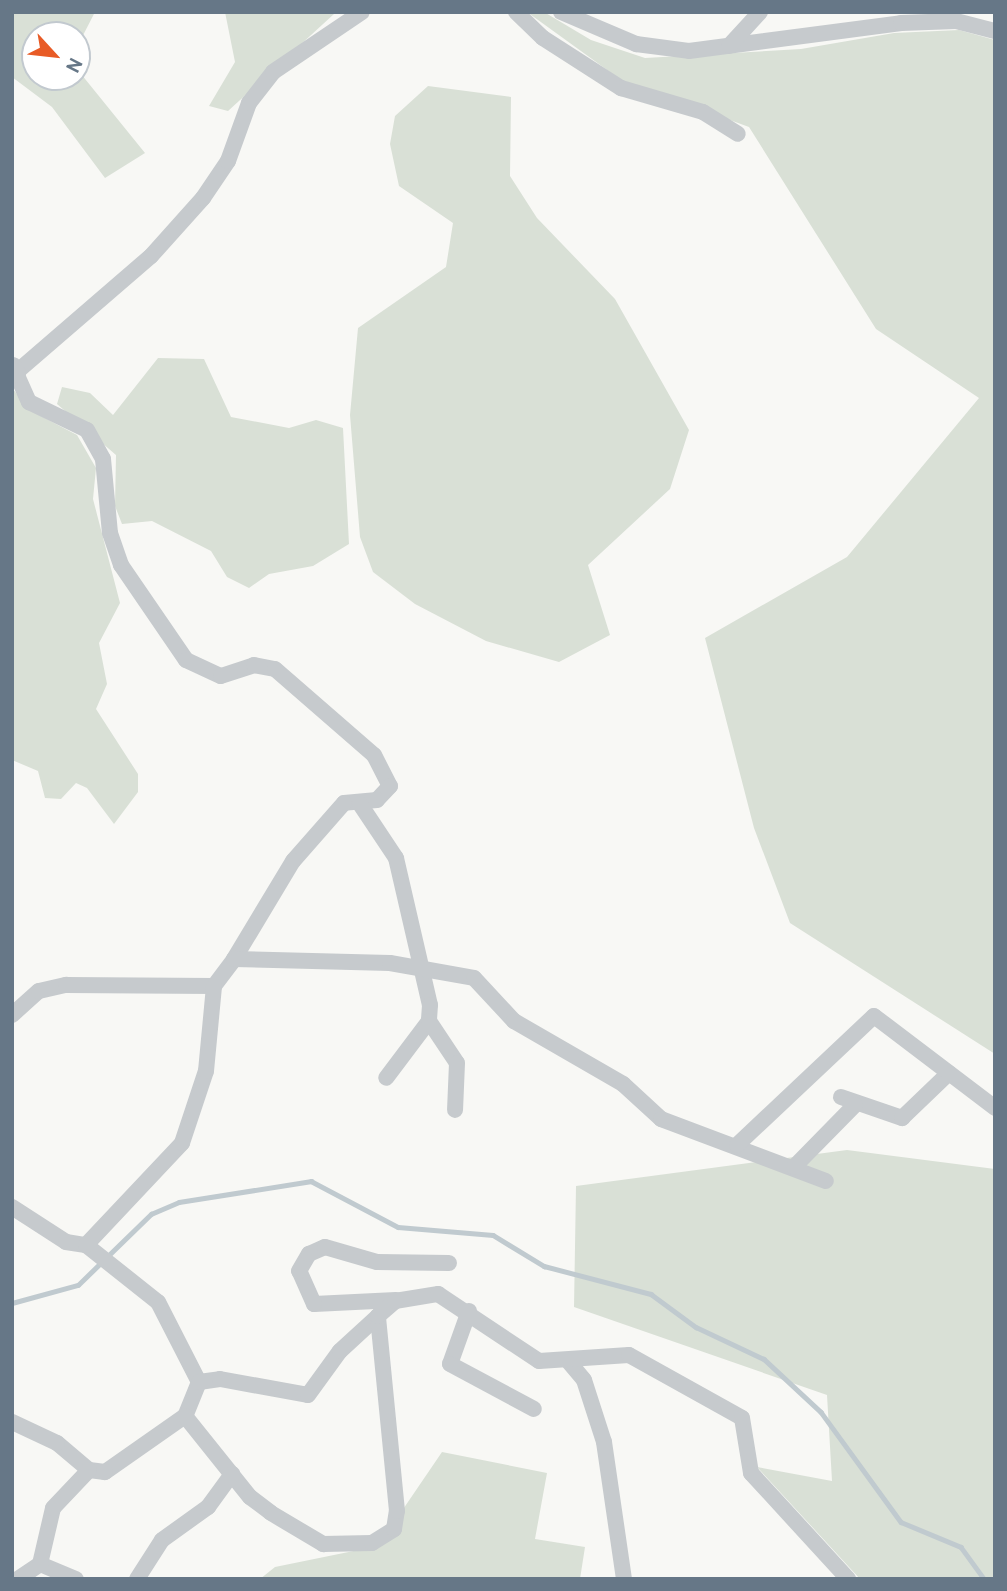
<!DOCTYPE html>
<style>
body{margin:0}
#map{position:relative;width:1007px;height:1591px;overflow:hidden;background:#f8f8f5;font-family:Overpass,sans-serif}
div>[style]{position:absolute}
.green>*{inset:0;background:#d9e0d6}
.stream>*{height:4.5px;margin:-2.25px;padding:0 2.25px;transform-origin:2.25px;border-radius:2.25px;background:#c0cacf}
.minor>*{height:16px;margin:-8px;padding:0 8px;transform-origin:8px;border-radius:8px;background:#c6cacd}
.tertiary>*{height:19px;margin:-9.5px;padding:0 9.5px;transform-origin:9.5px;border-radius:9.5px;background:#c6cacd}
span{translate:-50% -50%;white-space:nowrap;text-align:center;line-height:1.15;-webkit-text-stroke:7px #fff;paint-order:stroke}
.frame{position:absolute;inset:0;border:14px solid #667787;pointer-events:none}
.north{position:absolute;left:21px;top:21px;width:70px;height:70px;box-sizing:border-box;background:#fff;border:2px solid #c2c9cf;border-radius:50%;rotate:117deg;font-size:19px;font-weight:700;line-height:28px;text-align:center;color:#667787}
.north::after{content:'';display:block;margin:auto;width:24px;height:32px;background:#e85b26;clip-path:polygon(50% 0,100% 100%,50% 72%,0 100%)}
</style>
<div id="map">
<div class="green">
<i style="clip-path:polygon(12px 12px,95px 12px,77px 47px,77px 35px,35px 35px,35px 77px,77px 77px,77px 69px,145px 153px,105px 178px,52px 107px,12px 77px)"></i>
<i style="clip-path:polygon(225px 12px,331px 12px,334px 14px,228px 111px,209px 106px,235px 62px)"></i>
<i style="clip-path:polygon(527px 12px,544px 12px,591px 40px,645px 58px,801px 49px,894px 33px,959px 30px,995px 40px,995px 1054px,790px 923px,754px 828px,705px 638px,847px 557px,979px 398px,876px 329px,749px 127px,621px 80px)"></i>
<i style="clip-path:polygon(428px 86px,511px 97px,510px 176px,537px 218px,615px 299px,689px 430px,670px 489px,588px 565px,610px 635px,559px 662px,486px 641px,415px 604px,373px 572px,360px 537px,350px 415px,358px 328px,446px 267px,453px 223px,399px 186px,390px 144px,395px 116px)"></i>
<i style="clip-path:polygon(158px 358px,204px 359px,231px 417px,289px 428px,316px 420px,343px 428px,349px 544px,313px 566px,269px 574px,249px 588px,227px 577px,211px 551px,152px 521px,122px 524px,115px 506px,116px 455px,57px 404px,62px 387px,90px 393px,113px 415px)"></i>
<i style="clip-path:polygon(12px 388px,31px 411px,77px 435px,96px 468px,93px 499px,120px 603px,99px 643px,107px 684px,96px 709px,138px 774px,138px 792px,114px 824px,87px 788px,76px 783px,61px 799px,45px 798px,38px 771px,12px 760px)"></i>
<i style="clip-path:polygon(847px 1150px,995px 1169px,995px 1579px,860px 1579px,757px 1467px,832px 1481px,827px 1395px,574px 1307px,576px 1186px)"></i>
<i style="clip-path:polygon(442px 1452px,547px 1473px,535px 1539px,585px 1547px,580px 1579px,260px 1579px,275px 1567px,378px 1546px)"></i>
</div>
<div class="stream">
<i style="left:12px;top:1303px;width:68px;rotate:-15.3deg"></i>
<i style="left:78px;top:1285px;width:102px;rotate:-44.2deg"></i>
<i style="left:151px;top:1214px;width:30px;rotate:-23deg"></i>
<i style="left:179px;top:1202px;width:134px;rotate:-9deg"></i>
<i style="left:311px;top:1181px;width:98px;rotate:27.9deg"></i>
<i style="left:398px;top:1227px;width:95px;rotate:4.8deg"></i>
<i style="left:493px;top:1235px;width:60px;rotate:31.3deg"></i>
<i style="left:544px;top:1266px;width:111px;rotate:14.7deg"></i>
<i style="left:651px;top:1294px;width:56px;rotate:36.3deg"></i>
<i style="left:696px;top:1327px;width:75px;rotate:25.2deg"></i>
<i style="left:764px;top:1359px;width:78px;rotate:42.9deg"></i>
<i style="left:821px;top:1412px;width:136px;rotate:54deg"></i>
<i style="left:901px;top:1522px;width:65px;rotate:22.6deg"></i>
<i style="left:961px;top:1547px;width:39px;rotate:54deg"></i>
</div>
<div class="minor">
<i style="left:516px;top:12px;width:37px;rotate:44deg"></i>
<i style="left:543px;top:38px;width:93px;rotate:32.7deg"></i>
<i style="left:621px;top:88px;width:85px;rotate:16.3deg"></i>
<i style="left:703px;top:112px;width:41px;rotate:32.2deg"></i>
<i style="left:561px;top:12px;width:82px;rotate:23.1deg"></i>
<i style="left:636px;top:44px;width:53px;rotate:7.5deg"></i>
<i style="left:689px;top:51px;width:214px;rotate:-7.5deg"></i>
<i style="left:901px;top:23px;width:55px;rotate:-2.1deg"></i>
<i style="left:956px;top:21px;width:40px;rotate:14.4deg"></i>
<i style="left:729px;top:46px;width:46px;rotate:-47.6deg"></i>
<i style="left:16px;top:373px;width:32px;rotate:66deg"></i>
<i style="left:29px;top:402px;width:64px;rotate:25.8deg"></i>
<i style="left:87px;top:430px;width:33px;rotate:61deg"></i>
<i style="left:103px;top:459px;width:74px;rotate:84.6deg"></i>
<i style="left:110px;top:533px;width:34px;rotate:71deg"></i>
<i style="left:121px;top:565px;width:115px;rotate:55.6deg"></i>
<i style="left:186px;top:660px;width:38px;rotate:25deg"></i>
<i style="left:221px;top:676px;width:35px;rotate:-18deg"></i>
<i style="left:254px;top:665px;width:21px;rotate:11deg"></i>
<i style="left:275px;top:669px;width:131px;rotate:41deg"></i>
<i style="left:374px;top:755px;width:35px;rotate:63deg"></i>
<i style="left:390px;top:786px;width:19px;rotate:133deg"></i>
<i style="left:377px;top:800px;width:33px;rotate:175deg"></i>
<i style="left:344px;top:803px;width:77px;rotate:131.3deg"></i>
<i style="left:293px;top:861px;width:114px;rotate:121deg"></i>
<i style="left:12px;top:376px;width:184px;rotate:-40.8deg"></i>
<i style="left:151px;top:256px;width:78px;rotate:-48.1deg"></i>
<i style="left:203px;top:198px;width:45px;rotate:-56deg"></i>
<i style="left:228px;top:161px;width:62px;rotate:-70.1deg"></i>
<i style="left:249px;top:103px;width:39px;rotate:-52deg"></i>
<i style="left:273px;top:72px;width:107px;rotate:-34deg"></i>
<i style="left:360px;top:804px;width:65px;rotate:56.3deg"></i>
<i style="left:396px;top:858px;width:151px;rotate:77deg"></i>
<i style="left:430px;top:1005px;width:16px;rotate:94deg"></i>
<i style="left:429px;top:1021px;width:71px;rotate:127deg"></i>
<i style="left:12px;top:1015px;width:36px;rotate:-42deg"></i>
<i style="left:39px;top:991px;width:28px;rotate:-13deg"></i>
<i style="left:66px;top:985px;width:148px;rotate:0.4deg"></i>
<i style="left:214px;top:986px;width:34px;rotate:-53deg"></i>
<i style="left:234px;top:959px;width:156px;rotate:1.5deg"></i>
<i style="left:390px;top:963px;width:85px;rotate:10.1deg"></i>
<i style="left:474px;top:978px;width:59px;rotate:47.1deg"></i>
<i style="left:514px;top:1021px;width:126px;rotate:30deg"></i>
<i style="left:623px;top:1084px;width:52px;rotate:42.6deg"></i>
<i style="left:661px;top:1119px;width:176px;rotate:20.6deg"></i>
<i style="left:429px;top:1021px;width:50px;rotate:56.3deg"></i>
<i style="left:457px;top:1063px;width:47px;rotate:92.4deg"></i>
<i style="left:841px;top:1097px;width:65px;rotate:19deg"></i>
<i style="left:902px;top:1118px;width:65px;rotate:-43.8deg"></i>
<i style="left:737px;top:1145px;width:188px;rotate:-43.3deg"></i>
<i style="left:874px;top:1016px;width:152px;rotate:37.2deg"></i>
<i style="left:794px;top:1167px;width:87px;rotate:-45.5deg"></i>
<i style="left:12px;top:1207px;width:64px;rotate:32.9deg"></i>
<i style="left:66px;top:1242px;width:20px;rotate:9deg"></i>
<i style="left:86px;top:1245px;width:92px;rotate:38.4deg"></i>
<i style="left:158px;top:1302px;width:90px;rotate:62.9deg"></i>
<i style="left:199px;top:1382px;width:37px;rotate:112deg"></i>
<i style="left:185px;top:1416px;width:98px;rotate:145deg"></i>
<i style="left:105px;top:1472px;width:16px;rotate:-173deg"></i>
<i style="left:89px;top:1470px;width:42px;rotate:-139.8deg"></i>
<i style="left:57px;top:1443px;width:50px;rotate:-155deg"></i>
<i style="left:86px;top:1245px;width:140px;rotate:-46.7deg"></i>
<i style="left:182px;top:1143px;width:76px;rotate:-71.6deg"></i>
<i style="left:206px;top:1071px;width:85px;rotate:-84.6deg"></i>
<i style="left:396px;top:1300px;width:82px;rotate:177.2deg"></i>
<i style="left:314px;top:1304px;width:36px;rotate:-114deg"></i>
<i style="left:299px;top:1271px;width:20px;rotate:-60deg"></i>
<i style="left:309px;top:1254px;width:17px;rotate:-24deg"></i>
<i style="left:325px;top:1247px;width:54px;rotate:16.1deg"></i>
<i style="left:377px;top:1262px;width:72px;rotate:0.8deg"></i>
<i style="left:469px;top:1311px;width:56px;rotate:109.7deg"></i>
<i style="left:450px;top:1364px;width:95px;rotate:28.2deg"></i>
<i style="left:569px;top:1362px;width:23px;rotate:50deg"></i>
<i style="left:584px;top:1380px;width:65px;rotate:72.1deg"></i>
<i style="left:604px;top:1442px;width:138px;rotate:81.7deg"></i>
<i style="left:199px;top:1382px;width:21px;rotate:-8deg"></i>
<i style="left:220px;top:1379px;width:89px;rotate:10.3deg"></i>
<i style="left:308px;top:1395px;width:54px;rotate:-54deg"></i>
<i style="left:340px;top:1351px;width:52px;rotate:-42.6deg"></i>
<i style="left:185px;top:1416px;width:104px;rotate:51.3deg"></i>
<i style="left:250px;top:1497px;width:26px;rotate:37deg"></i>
<i style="left:271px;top:1513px;width:61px;rotate:30.8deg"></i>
<i style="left:323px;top:1544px;width:49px;rotate:-1.2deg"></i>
<i style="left:372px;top:1543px;width:26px;rotate:-32deg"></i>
<i style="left:394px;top:1529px;width:18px;rotate:-81deg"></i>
<i style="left:397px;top:1511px;width:196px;rotate:-95.6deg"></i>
<i style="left:378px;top:1316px;width:23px;rotate:-41deg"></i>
<i style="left:395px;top:1301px;width:44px;rotate:-9.2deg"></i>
<i style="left:438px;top:1294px;width:121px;rotate:33.6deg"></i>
<i style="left:539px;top:1361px;width:90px;rotate:-3.8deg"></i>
<i style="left:629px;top:1355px;width:129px;rotate:29.1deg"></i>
<i style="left:742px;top:1418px;width:56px;rotate:80.7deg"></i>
<i style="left:751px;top:1473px;width:144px;rotate:47.5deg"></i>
<i style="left:40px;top:1564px;width:39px;rotate:23deg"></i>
<i style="left:18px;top:1579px;width:27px;rotate:-34deg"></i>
<i style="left:40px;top:1564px;width:57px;rotate:-76.9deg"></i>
<i style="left:53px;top:1508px;width:52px;rotate:-46.5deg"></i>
<i style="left:137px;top:1579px;width:46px;rotate:-57.3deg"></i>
<i style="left:162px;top:1540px;width:57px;rotate:-35.7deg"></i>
<i style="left:208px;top:1507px;width:41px;rotate:-54deg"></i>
</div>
<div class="tertiary">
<i style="left:12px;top:366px;width:8px;rotate:60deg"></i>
</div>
<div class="frame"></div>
<div class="north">N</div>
</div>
